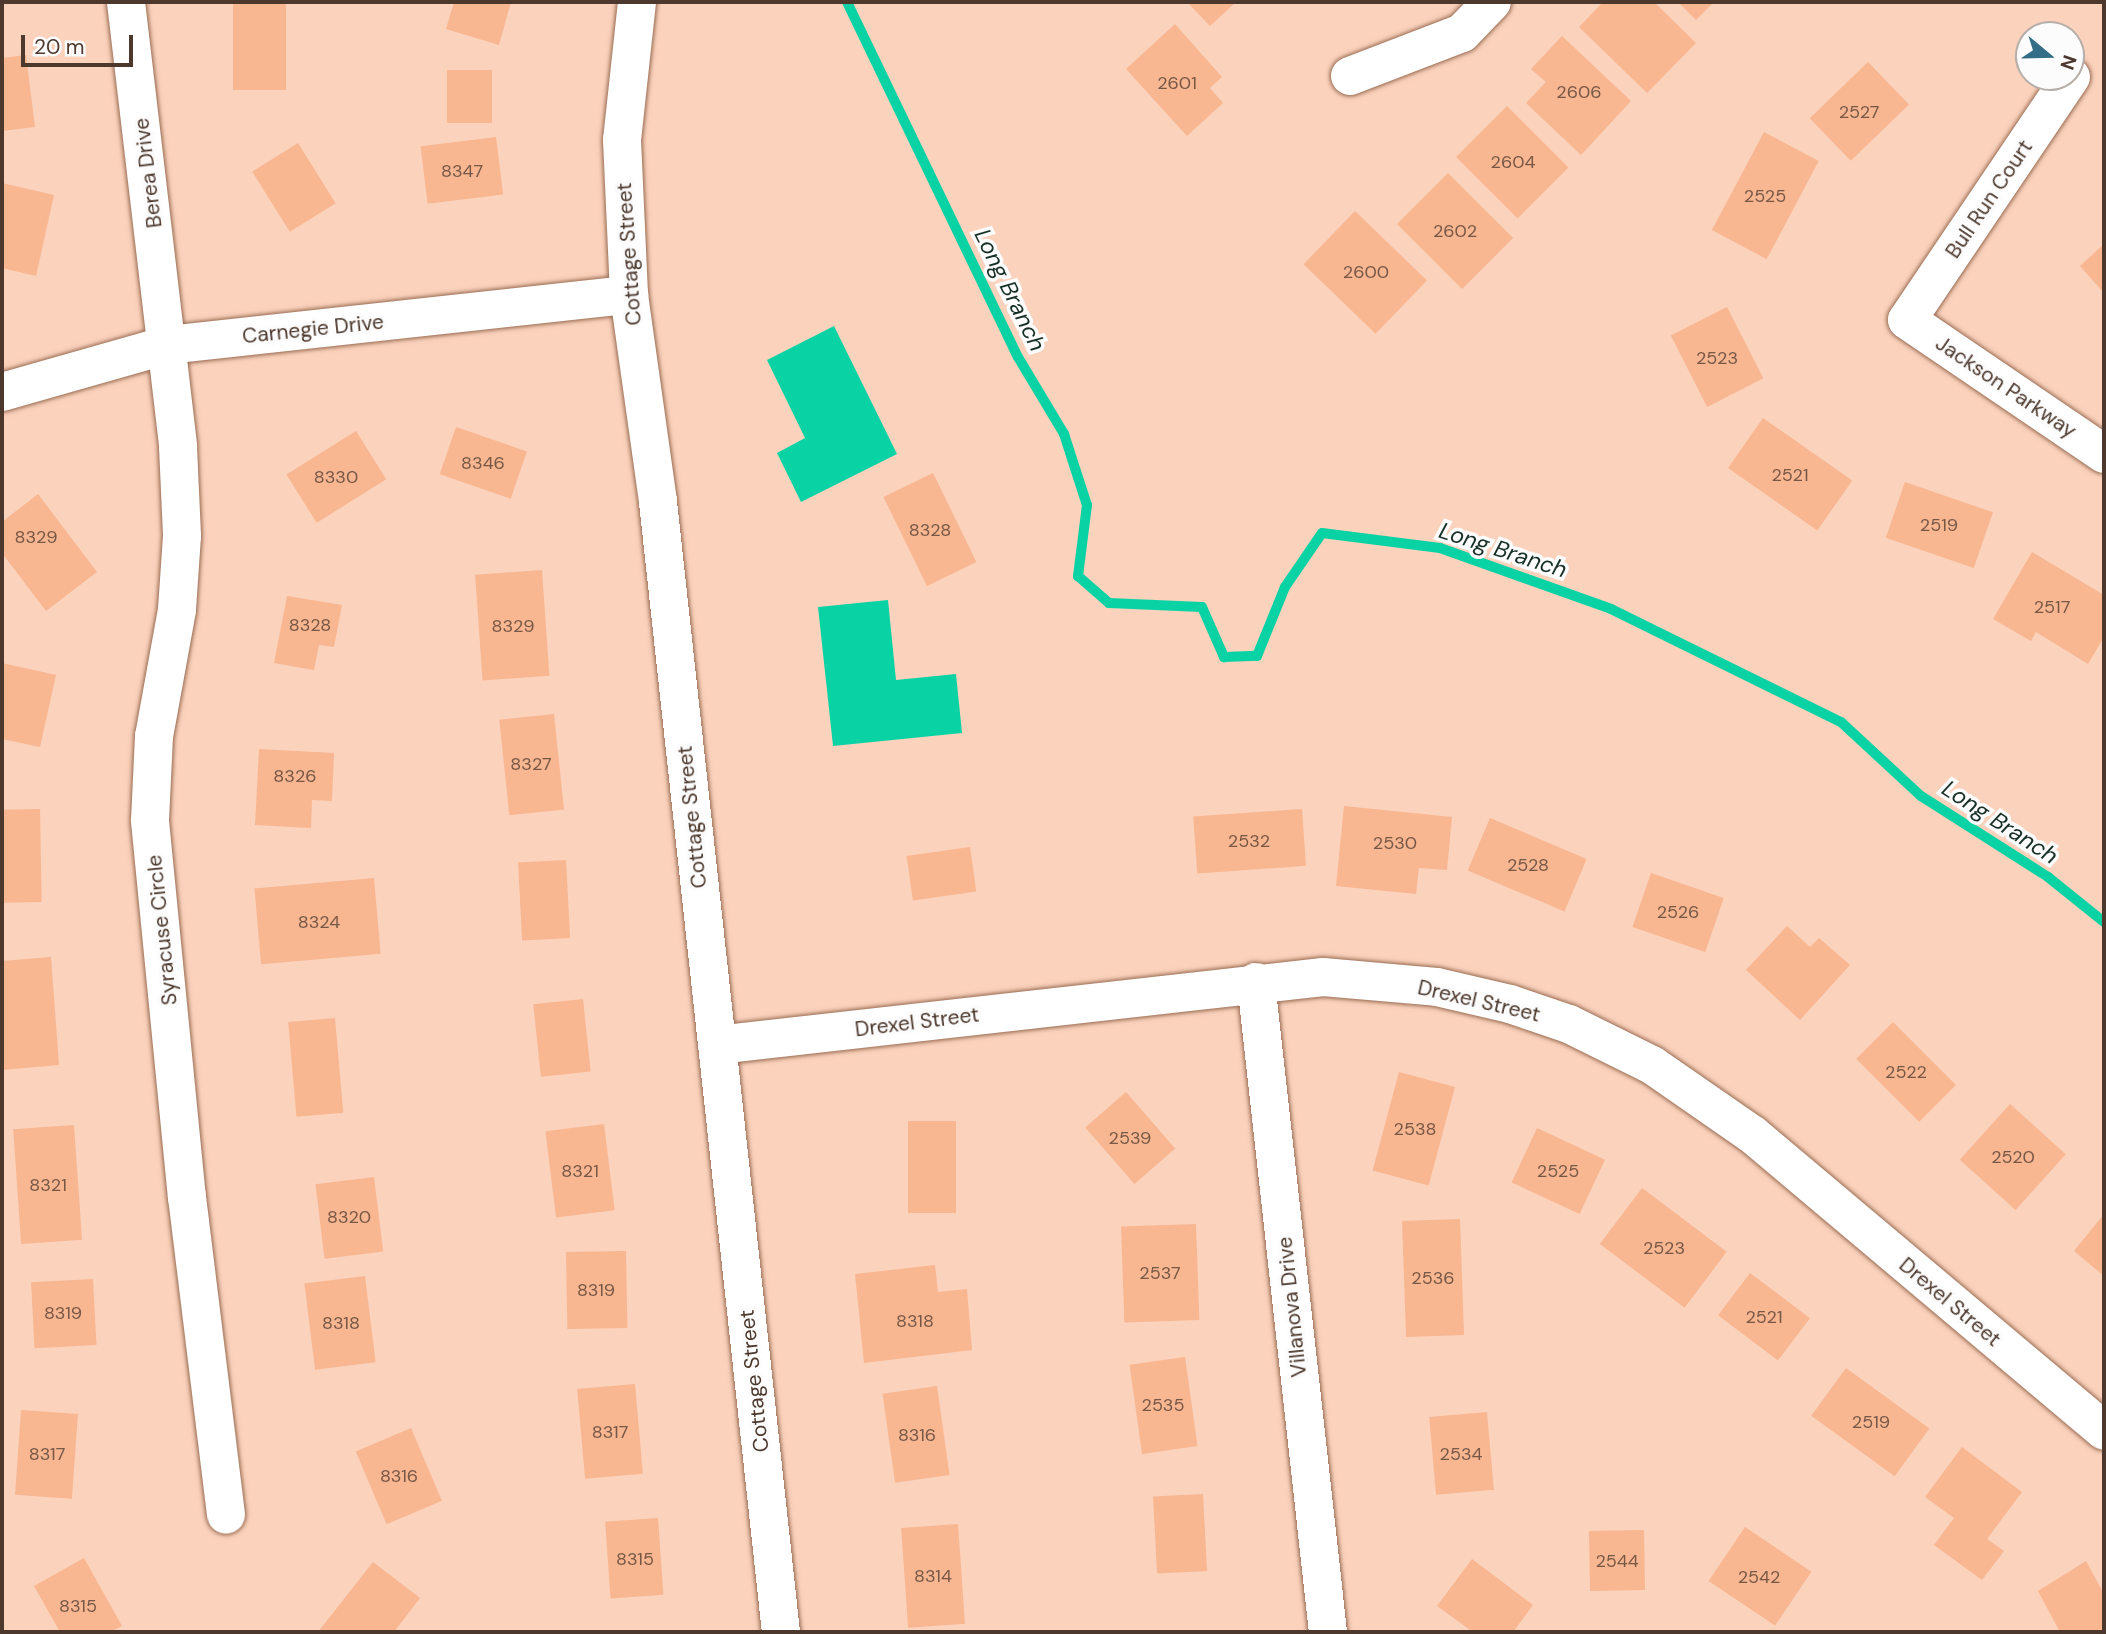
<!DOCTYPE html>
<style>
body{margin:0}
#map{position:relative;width:2106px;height:1634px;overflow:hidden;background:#fbd2bc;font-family:"DM Sans",sans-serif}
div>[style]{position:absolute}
.water>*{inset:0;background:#09d3a5}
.stream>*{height:10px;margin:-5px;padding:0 5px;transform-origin:5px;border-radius:5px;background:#09d3a5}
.building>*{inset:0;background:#f8b691;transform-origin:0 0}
.roads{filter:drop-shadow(0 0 2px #996c53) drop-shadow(0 0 2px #996c53)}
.minor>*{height:38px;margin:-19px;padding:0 19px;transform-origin:19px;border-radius:19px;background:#fff}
span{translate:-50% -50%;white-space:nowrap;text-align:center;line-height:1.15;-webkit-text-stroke:7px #fcfcfc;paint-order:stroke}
.number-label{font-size:18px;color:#775846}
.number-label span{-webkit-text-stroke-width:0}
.street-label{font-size:21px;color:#4c382d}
.water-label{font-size:23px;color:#163027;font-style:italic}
.frame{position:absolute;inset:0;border:4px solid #4c382d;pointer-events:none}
.north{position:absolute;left:2015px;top:21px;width:70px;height:70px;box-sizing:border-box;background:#fcfcfc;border:2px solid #b6aea9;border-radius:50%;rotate:109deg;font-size:19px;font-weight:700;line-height:28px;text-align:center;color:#4c382d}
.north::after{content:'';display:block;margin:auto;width:24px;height:32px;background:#346d86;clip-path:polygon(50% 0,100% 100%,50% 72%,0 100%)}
.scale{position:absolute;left:21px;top:35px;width:112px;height:32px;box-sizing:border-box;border:4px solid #4c382d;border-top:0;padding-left:9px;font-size:21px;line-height:24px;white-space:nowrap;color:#4c382d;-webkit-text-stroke:5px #fcfcfc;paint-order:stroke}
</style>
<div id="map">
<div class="water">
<i style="clip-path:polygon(834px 326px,897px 454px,801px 502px,777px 453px,805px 438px,767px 360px)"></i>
<i style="clip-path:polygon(888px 600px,896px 680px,956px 674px,962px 733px,833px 746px,818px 607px)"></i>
</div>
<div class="stream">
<i style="left:847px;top:2px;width:394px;rotate:64.3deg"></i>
<i style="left:1018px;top:357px;width:90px;rotate:59.1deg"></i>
<i style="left:1064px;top:434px;width:75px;rotate:72.1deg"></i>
<i style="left:1087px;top:505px;width:72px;rotate:97.2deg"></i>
<i style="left:1078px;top:576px;width:41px;rotate:41.1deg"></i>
<i style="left:1109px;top:603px;width:93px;rotate:2.5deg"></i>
<i style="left:1202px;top:607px;width:55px;rotate:66.3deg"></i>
<i style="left:1224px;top:657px;width:33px;rotate:-2deg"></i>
<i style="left:1257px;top:656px;width:74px;rotate:-67.9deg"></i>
<i style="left:1285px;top:587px;width:65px;rotate:-55.6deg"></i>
<i style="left:1322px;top:533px;width:119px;rotate:7.2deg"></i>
<i style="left:1440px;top:548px;width:182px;rotate:19.6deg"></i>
<i style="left:1611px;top:609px;width:256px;rotate:26.2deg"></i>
<i style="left:1841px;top:722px;width:109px;rotate:42.8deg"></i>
<i style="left:1921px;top:796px;width:151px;rotate:32.5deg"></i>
<i style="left:2048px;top:877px;width:72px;rotate:38.8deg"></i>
</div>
<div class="building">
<i style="left:233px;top:2px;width:53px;height:88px"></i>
<i style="clip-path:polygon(454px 2px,511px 2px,499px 45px,446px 29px)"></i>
<i style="clip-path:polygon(1187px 2px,1236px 2px,1210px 26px)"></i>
<i style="clip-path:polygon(1603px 2px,1654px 2px,1696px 43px,1647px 93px,1579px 27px)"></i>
<i style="clip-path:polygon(1678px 2px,1714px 2px,1696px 20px)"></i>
<i style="clip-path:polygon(1175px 24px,1222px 77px,1210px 88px,1223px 103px,1187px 136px,1126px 69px)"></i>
<i style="clip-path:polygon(1562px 36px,1631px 101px,1581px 155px,1526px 103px,1546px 82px,1531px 69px)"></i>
<i style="clip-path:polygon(26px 55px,35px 127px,2px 131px,2px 58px)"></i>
<i style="left:1868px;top:62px;width:59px;height:81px;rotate:46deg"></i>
<i style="left:447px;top:70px;width:45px;height:53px"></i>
<i style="left:1507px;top:106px;width:87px;height:72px;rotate:45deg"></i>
<i style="left:1764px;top:132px;width:62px;height:111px;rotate:28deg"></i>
<i style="left:496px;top:137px;width:58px;height:76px;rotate:83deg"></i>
<i style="left:298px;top:143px;width:71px;height:54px;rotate:58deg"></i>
<i style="left:1448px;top:173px;width:92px;height:72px;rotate:45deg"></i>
<i style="clip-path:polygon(2px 183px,54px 195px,36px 276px,2px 268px)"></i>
<i style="left:1355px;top:211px;width:100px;height:74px;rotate:44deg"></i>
<i style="clip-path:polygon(2104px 244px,2104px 293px,2080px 266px)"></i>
<i style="left:1727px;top:307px;width:80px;height:63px;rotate:63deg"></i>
<i style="left:1763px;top:418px;width:109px;height:61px;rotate:35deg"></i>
<i style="left:456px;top:427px;width:75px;height:50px;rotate:19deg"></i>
<i style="left:356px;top:431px;width:57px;height:82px;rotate:58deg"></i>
<i style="left:933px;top:473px;width:99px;height:55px;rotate:64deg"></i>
<i style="left:1905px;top:482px;width:93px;height:59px;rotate:19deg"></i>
<i style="clip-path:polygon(38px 494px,97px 572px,46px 611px,2px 553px,2px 522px)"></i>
<i style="clip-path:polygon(2032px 552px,2104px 595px,2104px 637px,2088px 664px,2036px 632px,2031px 641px,1993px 619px)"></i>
<i style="left:542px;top:570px;width:106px;height:67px;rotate:86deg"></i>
<i style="clip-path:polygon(287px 596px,342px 605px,334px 647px,319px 645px,314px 670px,274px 663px)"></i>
<i style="clip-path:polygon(2px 663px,56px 675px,40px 747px,2px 739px)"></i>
<i style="left:554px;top:714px;width:96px;height:55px;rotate:84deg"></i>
<i style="clip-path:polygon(259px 749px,334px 753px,332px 801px,312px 800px,311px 828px,255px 825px)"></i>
<i style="clip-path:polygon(1344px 806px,1452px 817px,1447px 870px,1419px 868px,1416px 894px,1336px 886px)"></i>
<i style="left:40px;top:809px;width:93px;height:38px;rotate:89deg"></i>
<i style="left:1302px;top:809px;width:57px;height:109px;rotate:86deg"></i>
<i style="left:1490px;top:818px;width:105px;height:57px;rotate:23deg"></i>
<i style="left:970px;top:847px;width:45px;height:64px;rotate:82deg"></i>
<i style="left:566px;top:860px;width:78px;height:48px;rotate:87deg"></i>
<i style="left:1651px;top:873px;width:77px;height:57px;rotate:19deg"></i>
<i style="left:374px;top:878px;width:76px;height:120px;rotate:85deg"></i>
<i style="clip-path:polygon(1787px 926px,1810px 947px,1819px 938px,1850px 965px,1800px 1020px,1746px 970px)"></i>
<i style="clip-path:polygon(51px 957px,59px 1065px,2px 1070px,2px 961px)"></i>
<i style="left:583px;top:999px;width:73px;height:50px;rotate:84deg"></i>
<i style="left:335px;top:1018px;width:95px;height:47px;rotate:85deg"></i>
<i style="left:1893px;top:1022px;width:89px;height:52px;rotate:45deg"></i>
<i style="left:1399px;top:1072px;width:58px;height:102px;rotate:15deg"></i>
<i style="left:1126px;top:1092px;width:75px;height:54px;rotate:49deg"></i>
<i style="left:2010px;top:1104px;width:75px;height:75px;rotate:42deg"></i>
<i style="left:908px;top:1121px;width:48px;height:92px"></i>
<i style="left:604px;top:1124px;width:87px;height:59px;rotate:83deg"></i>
<i style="left:74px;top:1125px;width:115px;height:61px;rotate:86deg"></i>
<i style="left:1537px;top:1128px;width:75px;height:60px;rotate:25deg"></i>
<i style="left:374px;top:1177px;width:75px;height:59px;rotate:83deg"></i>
<i style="left:1642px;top:1188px;width:106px;height:70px;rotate:37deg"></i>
<i style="clip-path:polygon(2104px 1214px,2104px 1276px,2074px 1251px)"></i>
<i style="left:1460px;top:1219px;width:116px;height:58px;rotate:88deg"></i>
<i style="left:1196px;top:1224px;width:96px;height:75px;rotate:88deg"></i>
<i style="left:626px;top:1251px;width:77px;height:60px;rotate:89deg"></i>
<i style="clip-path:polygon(935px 1265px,938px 1292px,967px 1289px,972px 1350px,864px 1363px,855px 1274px)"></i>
<i style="left:1750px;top:1273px;width:75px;height:53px;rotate:37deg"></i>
<i style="left:365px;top:1276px;width:87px;height:61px;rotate:83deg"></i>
<i style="left:93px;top:1279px;width:66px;height:62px;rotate:87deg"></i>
<i style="left:1185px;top:1357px;width:90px;height:56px;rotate:82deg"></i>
<i style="left:1846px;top:1368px;width:103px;height:59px;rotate:36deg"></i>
<i style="left:635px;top:1384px;width:90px;height:58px;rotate:85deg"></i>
<i style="left:937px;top:1386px;width:90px;height:55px;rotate:82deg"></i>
<i style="left:21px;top:1410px;width:57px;height:85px;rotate:4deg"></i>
<i style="left:1487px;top:1412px;width:78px;height:58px;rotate:85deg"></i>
<i style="left:411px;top:1428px;width:79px;height:60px;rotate:67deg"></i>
<i style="clip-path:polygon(1962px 1447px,2022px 1492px,1987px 1539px,2004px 1551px,1982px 1580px,1934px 1545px,1954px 1518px,1925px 1497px)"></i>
<i style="left:1203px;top:1494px;width:77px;height:50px;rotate:87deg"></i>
<i style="left:658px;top:1518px;width:77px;height:53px;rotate:86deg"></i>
<i style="left:958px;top:1524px;width:100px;height:57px;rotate:86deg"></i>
<i style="left:1745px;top:1527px;width:80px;height:65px;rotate:34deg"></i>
<i style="left:1644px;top:1530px;width:60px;height:55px;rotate:89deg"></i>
<i style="clip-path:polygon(84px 1558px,122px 1626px,110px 1632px,60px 1632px,34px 1586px)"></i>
<i style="clip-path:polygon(1472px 1559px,1533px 1605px,1513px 1632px,1473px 1632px,1437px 1606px)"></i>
<i style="clip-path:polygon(2086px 1561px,2104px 1594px,2104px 1632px,2060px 1632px,2038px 1591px)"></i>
<i style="clip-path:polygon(373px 1562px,420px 1598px,394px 1632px,318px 1632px)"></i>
</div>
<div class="roads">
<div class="minor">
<i style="left:126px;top:2px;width:448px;rotate:83.3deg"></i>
<i style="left:178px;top:447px;width:89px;rotate:87.4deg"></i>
<i style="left:182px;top:536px;width:74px;rotate:93.9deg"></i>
<i style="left:177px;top:610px;width:128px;rotate:100.3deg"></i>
<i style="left:154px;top:736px;width:85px;rotate:92.7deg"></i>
<i style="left:150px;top:821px;width:378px;rotate:84.4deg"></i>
<i style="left:187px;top:1197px;width:320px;rotate:83deg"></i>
<i style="left:637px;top:2px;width:139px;rotate:96.2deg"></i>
<i style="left:622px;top:140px;width:155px;rotate:87.4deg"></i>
<i style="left:629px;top:295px;width:209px;rotate:82deg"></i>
<i style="left:658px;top:502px;width:1137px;rotate:83.79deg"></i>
<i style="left:1350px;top:76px;width:120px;rotate:-21deg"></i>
<i style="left:1462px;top:33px;width:43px;rotate:-45.9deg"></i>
<i style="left:2071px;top:77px;width:293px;rotate:124deg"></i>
<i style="left:1907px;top:320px;width:238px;rotate:34.2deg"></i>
<i style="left:2px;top:392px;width:172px;rotate:-15.9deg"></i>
<i style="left:167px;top:345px;width:465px;rotate:-6.2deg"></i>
<i style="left:1256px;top:982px;width:654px;rotate:83.68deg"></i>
<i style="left:717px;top:1045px;width:610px;rotate:-6.4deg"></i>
<i style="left:1323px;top:977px;width:114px;rotate:5deg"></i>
<i style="left:1437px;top:987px;width:75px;rotate:13.1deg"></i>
<i style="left:1510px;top:1004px;width:62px;rotate:18.7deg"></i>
<i style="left:1569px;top:1024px;width:93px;rotate:26.3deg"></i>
<i style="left:1652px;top:1065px;width:123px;rotate:34.7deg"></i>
<i style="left:1753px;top:1135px;width:459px;rotate:40.1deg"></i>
</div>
</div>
<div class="number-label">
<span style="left:1177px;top:83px">2601</span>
<span style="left:1579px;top:92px">2606</span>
<span style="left:1859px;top:112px">2527</span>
<span style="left:1513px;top:162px">2604</span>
<span style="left:462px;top:171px">8347</span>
<span style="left:1765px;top:196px">2525</span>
<span style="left:1455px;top:231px">2602</span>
<span style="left:1366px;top:272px">2600</span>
<span style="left:1717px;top:358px">2523</span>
<span style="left:483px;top:463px">8346</span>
<span style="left:1790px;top:475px">2521</span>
<span style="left:336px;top:477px">8330</span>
<span style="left:1939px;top:525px">2519</span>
<span style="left:930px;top:530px">8328</span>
<span style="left:36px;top:537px">8329</span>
<span style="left:2052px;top:607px">2517</span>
<span style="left:310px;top:625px">8328</span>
<span style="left:513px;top:626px">8329</span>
<span style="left:531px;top:764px">8327</span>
<span style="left:295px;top:776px">8326</span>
<span style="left:1249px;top:841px">2532</span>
<span style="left:1395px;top:843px">2530</span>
<span style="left:1528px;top:865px">2528</span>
<span style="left:1678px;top:912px">2526</span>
<span style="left:319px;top:922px">8324</span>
<span style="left:1906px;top:1072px">2522</span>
<span style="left:1415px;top:1129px">2538</span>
<span style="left:1130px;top:1138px">2539</span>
<span style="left:2013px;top:1157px">2520</span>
<span style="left:580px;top:1171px">8321</span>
<span style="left:1558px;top:1171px">2525</span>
<span style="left:48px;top:1185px">8321</span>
<span style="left:349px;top:1217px">8320</span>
<span style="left:1664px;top:1248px">2523</span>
<span style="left:1160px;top:1273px">2537</span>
<span style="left:1433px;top:1278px">2536</span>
<span style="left:596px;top:1290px">8319</span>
<span style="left:63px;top:1313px">8319</span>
<span style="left:1764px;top:1317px">2521</span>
<span style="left:915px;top:1321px">8318</span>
<span style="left:341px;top:1323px">8318</span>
<span style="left:1163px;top:1405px">2535</span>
<span style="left:1871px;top:1422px">2519</span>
<span style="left:610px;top:1432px">8317</span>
<span style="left:917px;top:1435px">8316</span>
<span style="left:47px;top:1454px">8317</span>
<span style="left:1461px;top:1454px">2534</span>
<span style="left:399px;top:1476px">8316</span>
<span style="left:635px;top:1559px">8315</span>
<span style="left:1617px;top:1561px">2544</span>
<span style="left:933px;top:1576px">8314</span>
<span style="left:1759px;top:1577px">2542</span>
<span style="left:78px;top:1606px">8315</span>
</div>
<div class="street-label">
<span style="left:148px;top:173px;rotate:-97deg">Berea Drive</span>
<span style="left:1989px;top:199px;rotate:-56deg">Bull Run Court</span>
<span style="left:629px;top:254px;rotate:-94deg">Cottage Street</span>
<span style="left:313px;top:329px;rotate:-6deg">Carnegie Drive</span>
<span style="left:2006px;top:387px;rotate:34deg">Jackson Parkway</span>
<span style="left:692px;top:817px;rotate:-96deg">Cottage Street</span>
<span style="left:162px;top:930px;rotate:-96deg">Syracuse Circle</span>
<span style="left:1479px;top:1001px;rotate:13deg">Drexel Street</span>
<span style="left:917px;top:1022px;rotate:-7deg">Drexel Street</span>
<span style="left:1950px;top:1302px;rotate:40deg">Drexel Street</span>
<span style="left:1292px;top:1307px;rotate:-96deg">Villanova Drive</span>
<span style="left:754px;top:1381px;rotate:-96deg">Cottage Street</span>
</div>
<div class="water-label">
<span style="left:1010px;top:290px;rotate:64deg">Long Branch</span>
<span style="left:1503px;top:550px;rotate:18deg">Long Branch</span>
<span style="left:2000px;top:822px;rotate:33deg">Long Branch</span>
</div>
<div class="frame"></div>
<div class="north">N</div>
<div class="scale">20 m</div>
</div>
